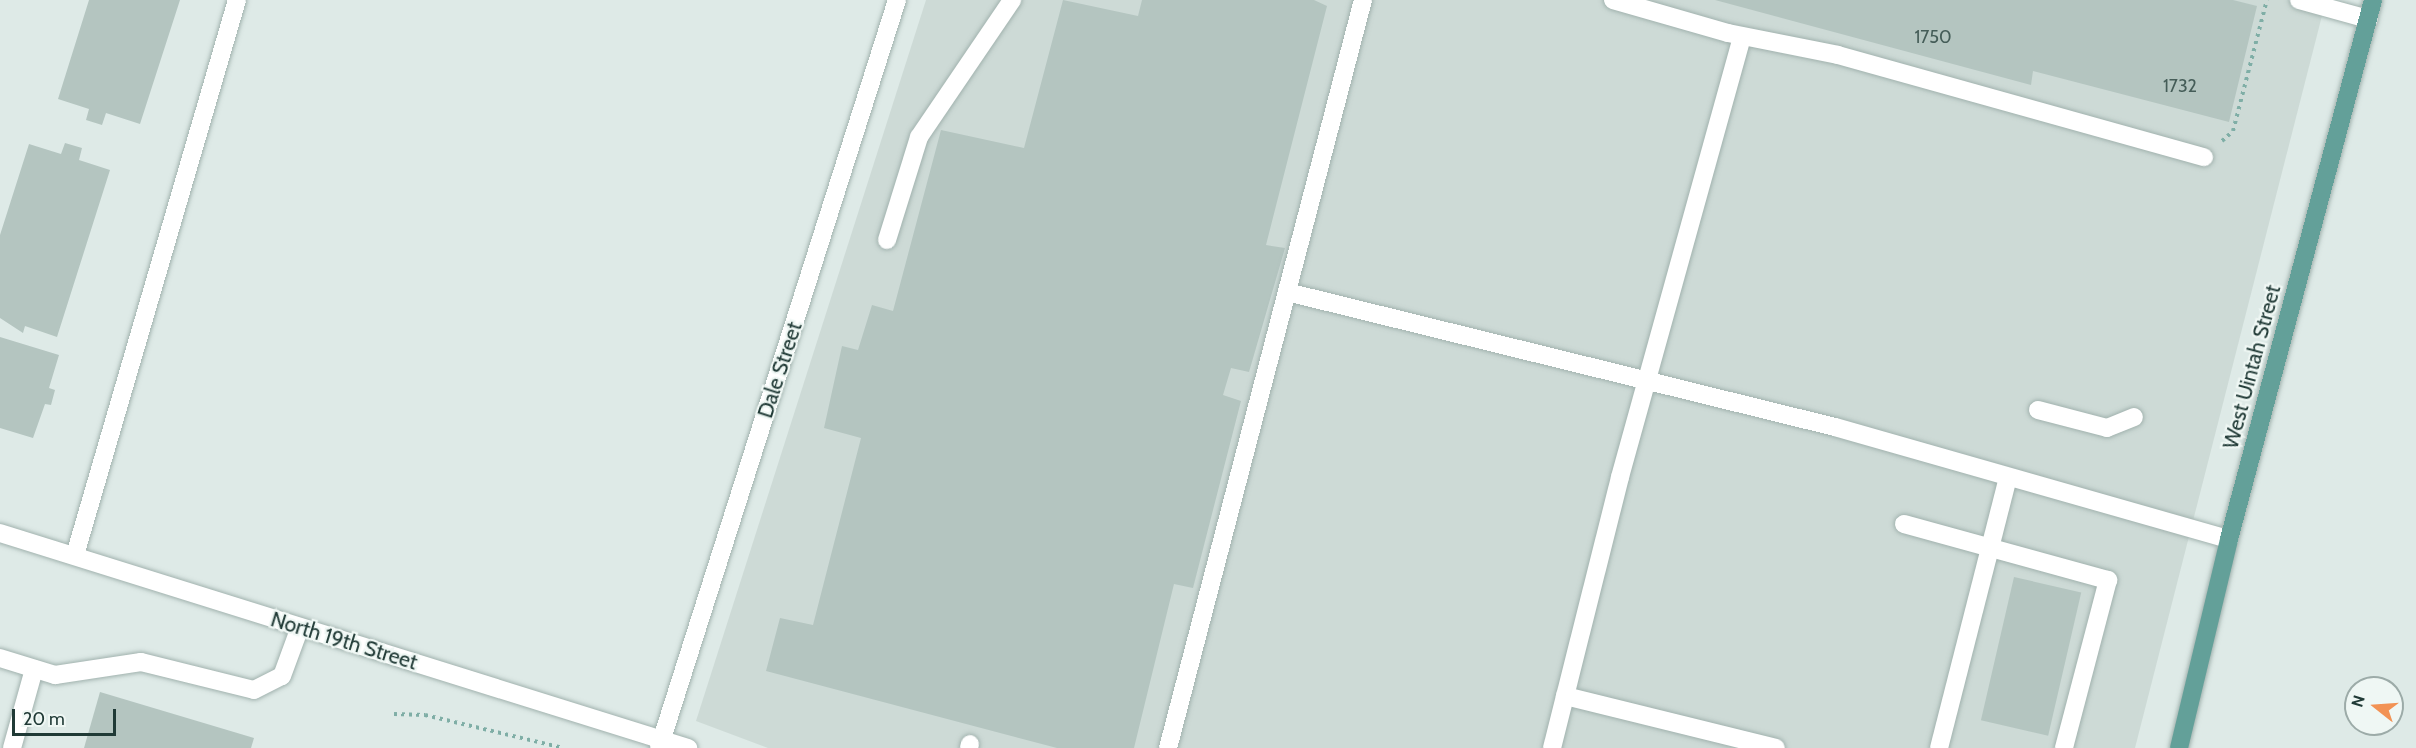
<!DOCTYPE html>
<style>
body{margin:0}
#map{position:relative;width:2416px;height:748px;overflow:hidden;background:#deeae7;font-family:Cabin,sans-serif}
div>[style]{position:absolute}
.built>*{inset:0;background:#cddad6}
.building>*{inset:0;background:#b4c5c0;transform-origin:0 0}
.path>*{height:4px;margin-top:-2px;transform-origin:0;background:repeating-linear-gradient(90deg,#7faea6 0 3px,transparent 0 7.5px)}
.roads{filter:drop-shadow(0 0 2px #a1b2ae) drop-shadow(0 0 2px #a1b2ae)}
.minor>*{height:18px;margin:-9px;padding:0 9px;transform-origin:9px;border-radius:9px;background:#fff}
.major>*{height:18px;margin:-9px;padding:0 9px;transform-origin:9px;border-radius:9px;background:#63a099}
span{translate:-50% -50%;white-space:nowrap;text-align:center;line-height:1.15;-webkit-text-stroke:4.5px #eff7f4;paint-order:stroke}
.number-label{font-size:18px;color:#455d58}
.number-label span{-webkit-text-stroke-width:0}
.street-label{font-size:21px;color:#203a36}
.north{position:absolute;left:2344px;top:676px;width:60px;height:60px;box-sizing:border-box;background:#eff7f4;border:2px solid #9caba8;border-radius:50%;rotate:287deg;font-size:16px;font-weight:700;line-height:24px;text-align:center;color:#203a36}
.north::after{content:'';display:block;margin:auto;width:21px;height:27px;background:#f29254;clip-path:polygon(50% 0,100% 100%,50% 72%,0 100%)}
.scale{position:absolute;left:12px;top:709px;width:104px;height:27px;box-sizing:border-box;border:3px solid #203a36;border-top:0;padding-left:8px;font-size:18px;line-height:21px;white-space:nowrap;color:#203a36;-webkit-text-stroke:4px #eff7f4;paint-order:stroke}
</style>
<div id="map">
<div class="built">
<i style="clip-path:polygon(926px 0,2326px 0,2135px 748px,768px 748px,696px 721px)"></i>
</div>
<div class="building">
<i style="clip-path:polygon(89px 0,180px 0,140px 124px,106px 113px,102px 125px,86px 120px,89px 109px,58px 99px)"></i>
<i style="clip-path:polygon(1063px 0,1138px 16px,1142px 0,1314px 0,1327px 6px,1266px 245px,1285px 248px,1249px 372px,1231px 368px,1223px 395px,1241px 401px,1193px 588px,1174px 584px,1134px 748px,1057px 748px,766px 671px,780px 618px,813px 625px,861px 438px,824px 428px,842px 346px,858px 350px,872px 305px,893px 311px,941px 130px,1024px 148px)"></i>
<i style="clip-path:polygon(1715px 0,2233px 0,2257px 6px,2229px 122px,2033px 71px,2031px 85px)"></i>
<i style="clip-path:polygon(65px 143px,82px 148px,79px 160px,110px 170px,57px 337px,25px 326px,23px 333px,0 318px,0 235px,29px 144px,61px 154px)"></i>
<i style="clip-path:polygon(0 337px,59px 355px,49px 388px,55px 390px,51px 405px,45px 404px,33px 438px,0 428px)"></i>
<i style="left:2014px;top:577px;width:69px;height:147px;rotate:13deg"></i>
<i style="clip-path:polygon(100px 692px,254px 738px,251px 748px,84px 748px)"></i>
</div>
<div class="path">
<i style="left:2222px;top:141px;width:15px;rotate:-42deg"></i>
<i style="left:2233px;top:131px;width:135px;rotate:-75.5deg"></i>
<i style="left:394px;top:714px;width:31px;rotate:2deg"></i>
<i style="left:425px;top:715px;width:142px;rotate:13.4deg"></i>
</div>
<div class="roads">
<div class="minor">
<i style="left:1613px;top:0;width:120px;rotate:16deg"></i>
<i style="left:1728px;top:33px;width:112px;rotate:11.3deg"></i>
<i style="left:1838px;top:55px;width:380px;rotate:15.6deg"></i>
<i style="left:2299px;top:0;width:72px;rotate:15.4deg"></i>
<i style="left:887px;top:240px;width:108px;rotate:-72.7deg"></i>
<i style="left:919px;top:137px;width:166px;rotate:-55.8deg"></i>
<i style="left:1287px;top:292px;width:564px;rotate:13.84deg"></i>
<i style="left:1835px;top:427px;width:410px;rotate:15.9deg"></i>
<i style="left:2038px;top:410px;width:71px;rotate:14.6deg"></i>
<i style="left:2107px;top:428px;width:29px;rotate:-22deg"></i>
<i style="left:1904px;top:524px;width:212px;rotate:15.4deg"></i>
<i style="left:2108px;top:580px;width:174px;rotate:104.7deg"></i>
<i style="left:0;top:533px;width:721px;rotate:17.35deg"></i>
<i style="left:75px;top:555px;width:578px;rotate:-73.73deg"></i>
<i style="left:0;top:658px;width:58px;rotate:17.2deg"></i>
<i style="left:55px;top:675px;width:87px;rotate:-8.6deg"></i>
<i style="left:141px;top:662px;width:116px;rotate:13.9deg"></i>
<i style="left:254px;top:690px;width:31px;rotate:-27deg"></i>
<i style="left:282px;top:676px;width:52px;rotate:-69.8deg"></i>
<i style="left:1565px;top:696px;width:217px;rotate:13.8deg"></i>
<i style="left:12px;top:748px;width:82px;rotate:-74.4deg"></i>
<i style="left:659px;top:748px;width:785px;rotate:-72.35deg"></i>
<i style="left:969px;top:748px;width:4px;rotate:-76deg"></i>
<i style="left:1168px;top:748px;width:773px;rotate:-75.39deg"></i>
<i style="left:1552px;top:748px;width:279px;rotate:-75.9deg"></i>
<i style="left:1620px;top:477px;width:457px;rotate:-74.5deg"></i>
<i style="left:1939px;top:748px;width:279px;rotate:-75.7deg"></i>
</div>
<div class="major">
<i style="left:2179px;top:748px;width:215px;rotate:-76.5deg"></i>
<i style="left:2229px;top:539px;width:558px;rotate:-75.04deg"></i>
</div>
</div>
<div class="number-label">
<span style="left:1933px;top:37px">1750</span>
<span style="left:2180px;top:86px">1732</span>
</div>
<div class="street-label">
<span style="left:2252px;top:367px;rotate:-75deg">West Uintah Street</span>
<span style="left:780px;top:370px;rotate:-72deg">Dale Street</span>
<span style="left:344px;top:641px;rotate:17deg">North 19th Street</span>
</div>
<div class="north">N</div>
<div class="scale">20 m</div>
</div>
